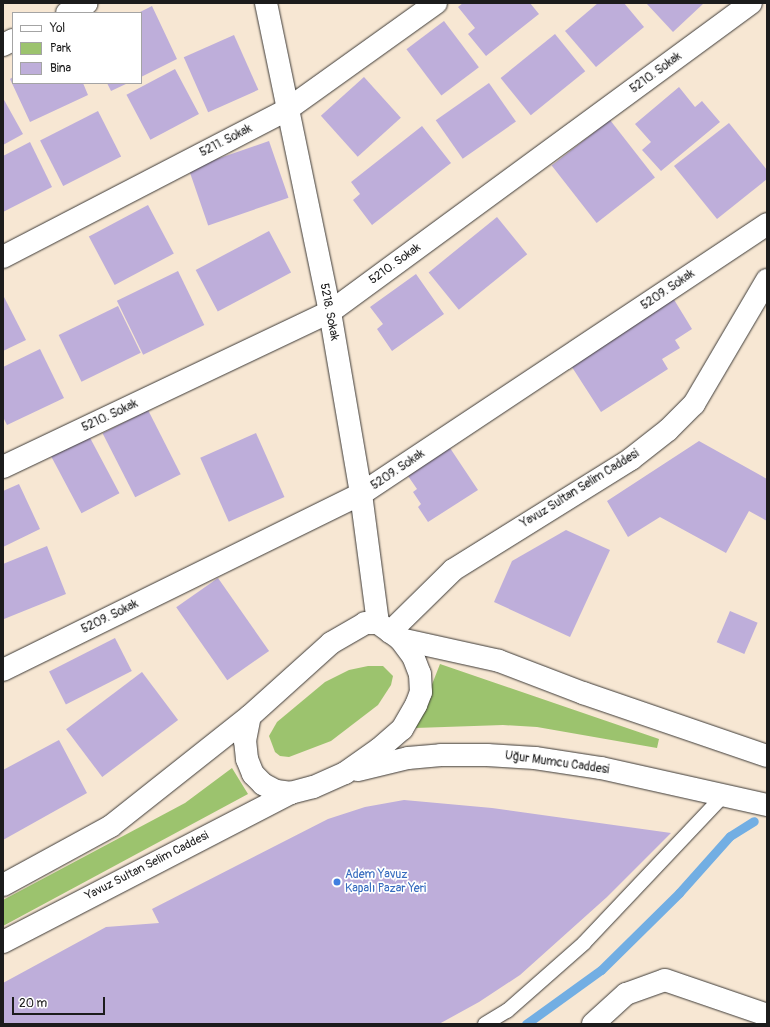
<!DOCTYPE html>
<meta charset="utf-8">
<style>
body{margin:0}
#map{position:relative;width:770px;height:1027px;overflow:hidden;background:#f7e7d3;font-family:Pangolin,sans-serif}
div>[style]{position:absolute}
.green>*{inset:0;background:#9cc36e}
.stream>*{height:9px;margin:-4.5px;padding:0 4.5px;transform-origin:4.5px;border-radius:4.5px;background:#72aee3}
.building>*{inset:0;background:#beaeda;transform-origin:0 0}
.roads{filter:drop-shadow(0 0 1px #3d3a37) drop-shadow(0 0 1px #3d3a37)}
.service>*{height:14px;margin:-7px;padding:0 7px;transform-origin:7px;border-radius:7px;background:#fff}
.minor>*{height:22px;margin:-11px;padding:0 11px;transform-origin:11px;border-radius:11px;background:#fff}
.tertiary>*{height:22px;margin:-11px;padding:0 11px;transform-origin:11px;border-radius:11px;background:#fff}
.secondary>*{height:22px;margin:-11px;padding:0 11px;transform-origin:11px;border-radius:11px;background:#fff}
.dots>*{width:11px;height:11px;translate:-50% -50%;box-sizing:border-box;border:2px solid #fff;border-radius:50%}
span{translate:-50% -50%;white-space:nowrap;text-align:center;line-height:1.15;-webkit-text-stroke:3.5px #fff;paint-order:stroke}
.street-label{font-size:12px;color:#1c1c1c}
.shop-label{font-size:12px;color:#366cbe}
.left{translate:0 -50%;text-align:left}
.frame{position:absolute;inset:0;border:4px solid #1c1c1c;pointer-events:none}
.legend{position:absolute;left:12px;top:12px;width:130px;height:72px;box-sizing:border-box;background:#fff;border:1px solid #a4a4a4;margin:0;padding:5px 7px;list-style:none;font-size:12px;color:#1c1c1c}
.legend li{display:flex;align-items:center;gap:8px;height:20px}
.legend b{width:20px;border:1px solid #a4a4a4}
.scale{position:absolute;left:12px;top:997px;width:93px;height:18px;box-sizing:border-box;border:2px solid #1c1c1c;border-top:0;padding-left:5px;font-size:12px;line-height:14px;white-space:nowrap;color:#1c1c1c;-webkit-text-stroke:3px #fff;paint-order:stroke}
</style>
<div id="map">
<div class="green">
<i style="clip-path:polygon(440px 664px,659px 739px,657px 748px,537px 727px,503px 725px,415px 728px)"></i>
<i style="clip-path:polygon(368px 666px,383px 666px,393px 676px,391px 685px,378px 705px,331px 741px,289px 757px,280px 756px,275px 752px,269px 736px,277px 722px,325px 682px,349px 670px)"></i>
<i style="clip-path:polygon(232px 768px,248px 794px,3px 926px,3px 900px,185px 803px)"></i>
</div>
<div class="stream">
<i style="left:526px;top:1024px;width:92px;rotate:-35.8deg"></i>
<i style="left:601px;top:970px;width:110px;rotate:-44.6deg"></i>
<i style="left:679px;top:893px;width:76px;rotate:-48.2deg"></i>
<i style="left:730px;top:836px;width:28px;rotate:-32deg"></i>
</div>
<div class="building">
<i style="clip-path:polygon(463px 3px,530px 3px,539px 14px,486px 56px,468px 34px,475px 28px,458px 7px)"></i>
<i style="clip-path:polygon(598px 3px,624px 3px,644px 27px,596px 67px,565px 31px)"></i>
<i style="clip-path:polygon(646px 3px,704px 3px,673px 32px)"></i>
<i style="clip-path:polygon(152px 6px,177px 59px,141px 77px,141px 13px,138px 13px)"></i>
<i style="left:444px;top:21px;width:58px;height:47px;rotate:53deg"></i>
<i style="left:555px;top:34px;width:48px;height:70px;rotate:51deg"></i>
<i style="left:234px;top:35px;width:60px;height:55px;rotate:66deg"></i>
<i style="left:175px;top:69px;width:51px;height:55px;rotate:62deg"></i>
<i style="clip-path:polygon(13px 77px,13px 83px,83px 83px,88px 95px,30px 122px,10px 79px)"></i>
<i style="left:364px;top:77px;width:55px;height:58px;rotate:48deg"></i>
<i style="clip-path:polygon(107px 83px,128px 83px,111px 91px)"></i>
<i style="left:489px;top:83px;width:47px;height:65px;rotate:55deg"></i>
<i style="clip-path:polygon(679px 87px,695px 107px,702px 101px,720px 122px,661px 171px,642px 150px,651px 142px,635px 124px)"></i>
<i style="clip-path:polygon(3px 98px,23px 134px,3px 145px)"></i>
<i style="left:98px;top:111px;width:51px;height:65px;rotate:63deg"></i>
<i style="left:610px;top:120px;width:73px;height:74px;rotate:52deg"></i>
<i style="clip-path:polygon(729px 123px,767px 170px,767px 179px,717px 219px,674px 166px)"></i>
<i style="clip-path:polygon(422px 126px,451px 163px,372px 225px,353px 200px,360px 194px,351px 182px)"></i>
<i style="left:269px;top:141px;width:60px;height:85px;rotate:71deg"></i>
<i style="clip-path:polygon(30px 142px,52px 187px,3px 212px,3px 156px)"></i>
<i style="left:148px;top:205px;width:55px;height:67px;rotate:62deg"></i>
<i style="left:497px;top:217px;width:48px;height:88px;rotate:51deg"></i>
<i style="left:269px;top:231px;width:47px;height:83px;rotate:62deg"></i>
<i style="left:178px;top:271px;width:60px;height:68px;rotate:64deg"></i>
<i style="clip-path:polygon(416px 274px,444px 314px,392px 351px,377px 329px,383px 324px,370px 307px)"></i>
<i style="clip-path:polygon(3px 295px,26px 340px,3px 351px)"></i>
<i style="clip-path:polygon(673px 298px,692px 329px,675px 340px,680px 348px,662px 359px,668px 369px,601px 412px,570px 364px)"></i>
<i style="left:118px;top:306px;width:52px;height:66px;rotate:64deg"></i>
<i style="clip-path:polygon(40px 349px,64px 398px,7px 425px,3px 417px,3px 367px)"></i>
<i style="left:148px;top:410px;width:72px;height:51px;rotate:63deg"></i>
<i style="left:256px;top:433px;width:70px;height:61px;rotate:66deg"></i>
<i style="left:88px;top:434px;width:67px;height:43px;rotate:62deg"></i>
<i style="clip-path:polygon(699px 441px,767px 479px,767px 521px,749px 511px,726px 553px,660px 517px,628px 537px,607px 501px)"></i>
<i style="clip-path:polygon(450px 448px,478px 490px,428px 522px,418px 507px,421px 504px,413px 492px,417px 489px,408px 476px)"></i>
<i style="clip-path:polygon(19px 484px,40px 529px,3px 547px,3px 491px)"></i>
<i style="clip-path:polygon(566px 530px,610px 550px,570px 637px,494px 602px,512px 561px)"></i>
<i style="clip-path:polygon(47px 546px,66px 594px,4px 619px,3px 564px)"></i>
<i style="left:218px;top:578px;width:89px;height:51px;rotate:55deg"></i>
<i style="left:730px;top:611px;width:30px;height:34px;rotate:23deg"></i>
<i style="left:115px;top:638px;width:37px;height:74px;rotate:63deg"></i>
<i style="left:142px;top:672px;width:60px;height:95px;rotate:53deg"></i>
<i style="clip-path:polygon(59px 740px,87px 793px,3px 840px,3px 770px)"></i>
<i style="clip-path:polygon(404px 800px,492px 808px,671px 833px,607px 897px,520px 975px,479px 1002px,439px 1024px,3px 1024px,3px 983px,106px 927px,159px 923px,152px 909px,328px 819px,365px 807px)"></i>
</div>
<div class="roads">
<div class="service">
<i style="left:485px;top:1024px;width:26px;rotate:-31deg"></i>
<i style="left:507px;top:1011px;width:103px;rotate:-41.4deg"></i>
<i style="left:584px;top:943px;width:204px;rotate:-46.6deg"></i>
</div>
<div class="minor">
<i style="left:266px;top:3px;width:316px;rotate:78.3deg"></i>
<i style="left:330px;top:312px;width:185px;rotate:80.3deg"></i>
<i style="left:361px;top:494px;width:130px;rotate:82.5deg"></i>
<i style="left:67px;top:13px;width:22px;rotate:-27deg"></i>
<i style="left:3px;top:45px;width:11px;rotate:-27deg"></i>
<i style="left:3px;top:257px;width:321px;rotate:-27.4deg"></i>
<i style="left:288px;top:109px;width:182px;rotate:-35.6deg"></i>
<i style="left:3px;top:467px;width:362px;rotate:-25.4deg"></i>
<i style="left:330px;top:312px;width:522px;rotate:-36.28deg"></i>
<i style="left:3px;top:670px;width:399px;rotate:-26.2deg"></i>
<i style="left:361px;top:494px;width:488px;rotate:-33.6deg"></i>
<i style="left:593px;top:1024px;width:45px;rotate:-42.3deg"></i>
<i style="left:626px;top:994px;width:41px;rotate:-19.7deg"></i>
<i style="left:665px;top:980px;width:108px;rotate:18.9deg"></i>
</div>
<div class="tertiary">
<i style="left:390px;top:632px;width:88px;rotate:-44.5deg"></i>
<i style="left:453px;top:570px;width:210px;rotate:-31.9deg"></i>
<i style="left:631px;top:459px;width:47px;rotate:-38.1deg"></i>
<i style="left:668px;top:430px;width:37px;rotate:-45deg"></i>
<i style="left:694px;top:404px;width:144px;rotate:-59.5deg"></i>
</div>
<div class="secondary">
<i style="left:365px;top:623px;width:13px"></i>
<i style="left:378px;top:623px;width:27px;rotate:36deg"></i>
<i style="left:400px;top:639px;width:21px;rotate:53deg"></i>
<i style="left:413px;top:656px;width:19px;rotate:69deg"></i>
<i style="left:420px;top:674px;width:18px;rotate:87deg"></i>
<i style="left:421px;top:692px;width:14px;rotate:111deg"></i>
<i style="left:416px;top:705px;width:28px;rotate:120deg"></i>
<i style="left:402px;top:729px;width:30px;rotate:139deg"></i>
<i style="left:379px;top:749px;width:42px;rotate:144.8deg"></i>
<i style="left:345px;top:773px;width:35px;rotate:156deg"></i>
<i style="left:313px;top:787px;width:23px;rotate:165deg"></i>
<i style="left:291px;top:793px;width:15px;rotate:-172deg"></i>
<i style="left:276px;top:791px;width:15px;rotate:-152deg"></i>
<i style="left:263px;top:784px;width:14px;rotate:-135deg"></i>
<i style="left:253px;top:774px;width:16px;rotate:-112deg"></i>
<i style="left:247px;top:759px;width:18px;rotate:-96deg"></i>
<i style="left:245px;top:741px;width:25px;rotate:-79deg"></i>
<i style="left:250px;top:716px;width:109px;rotate:-42deg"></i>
<i style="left:331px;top:643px;width:39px;rotate:-30deg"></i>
<i style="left:400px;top:639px;width:101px;rotate:12.5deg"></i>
<i style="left:499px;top:661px;width:90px;rotate:20.9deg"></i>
<i style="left:583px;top:693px;width:194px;rotate:18.9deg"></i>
<i style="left:358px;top:770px;width:51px;rotate:-13.5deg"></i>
<i style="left:408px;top:758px;width:33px;rotate:-5deg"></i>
<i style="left:441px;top:755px;width:46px"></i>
<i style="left:487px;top:755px;width:48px;rotate:3.6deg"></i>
<i style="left:535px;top:758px;width:67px;rotate:8.6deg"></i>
<i style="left:601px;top:768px;width:170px;rotate:12.6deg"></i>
<i style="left:3px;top:885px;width:123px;rotate:-28.6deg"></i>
<i style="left:111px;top:826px;width:177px;rotate:-38.4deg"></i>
<i style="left:3px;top:942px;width:324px;rotate:-27.4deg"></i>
</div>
</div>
<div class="dots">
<i style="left:337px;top:882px;background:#3f7fe0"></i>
</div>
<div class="street-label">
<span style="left:656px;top:73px;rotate:-36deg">5210. Sokak</span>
<span style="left:226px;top:141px;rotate:-27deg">5211. Sokak</span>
<span style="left:395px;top:264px;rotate:-36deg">5210. Sokak</span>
<span style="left:668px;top:290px;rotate:-34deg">5209. Sokak</span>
<span style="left:329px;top:312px;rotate:79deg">5218. Sokak</span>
<span style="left:110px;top:416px;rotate:-25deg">5210. Sokak</span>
<span style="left:398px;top:470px;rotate:-34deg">5209. Sokak</span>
<span style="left:580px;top:489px;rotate:-32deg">Yavuz Sultan Selim Caddesi</span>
<span style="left:110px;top:617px;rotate:-26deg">5209. Sokak</span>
<span style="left:557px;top:763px;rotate:8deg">Uğur Mumcu Caddesi</span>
<span style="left:147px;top:866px;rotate:-27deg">Yavuz Sultan Selim Caddesi</span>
</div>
<div class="shop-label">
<span class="left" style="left:345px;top:882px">Adem Yavuz<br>Kapalı Pazar Yeri</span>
</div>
<div class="frame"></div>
<ul class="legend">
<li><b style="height:5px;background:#fff"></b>Yol</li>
<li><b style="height:11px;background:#9cc36e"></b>Park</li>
<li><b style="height:11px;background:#beaeda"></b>Bina</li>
</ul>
<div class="scale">20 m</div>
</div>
